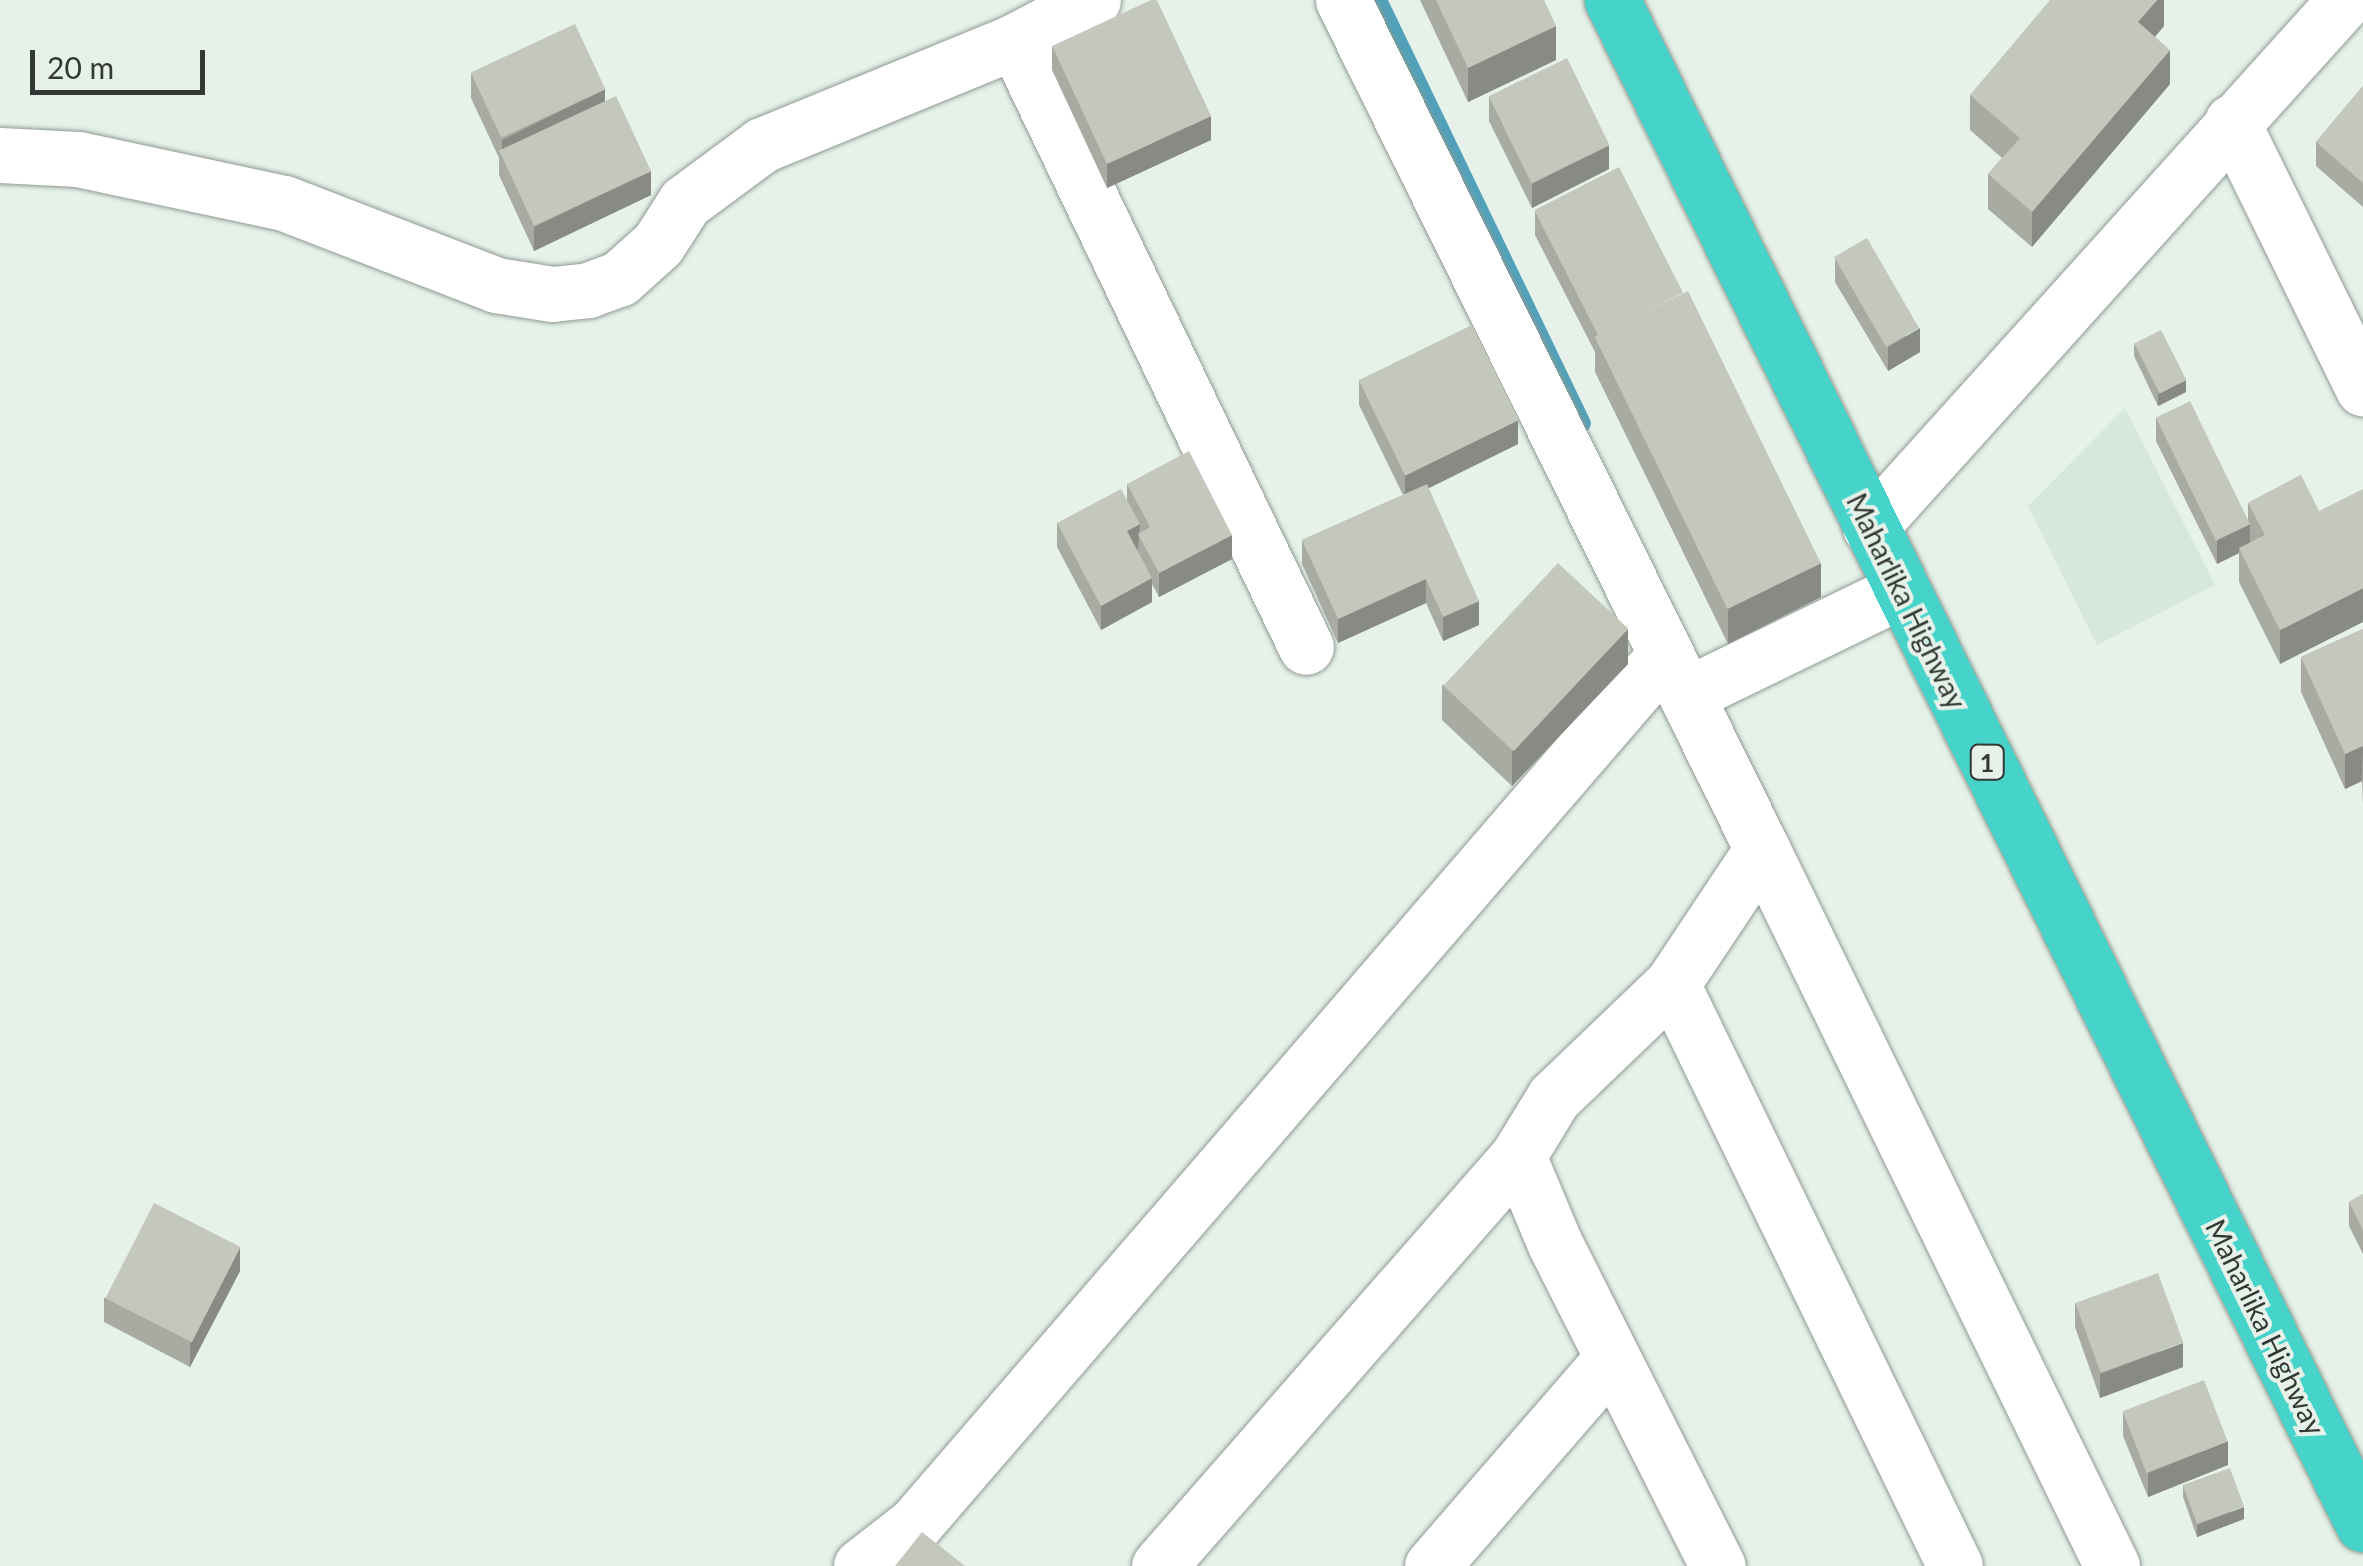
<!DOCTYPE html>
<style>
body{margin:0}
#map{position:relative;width:2363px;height:1566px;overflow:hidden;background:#e5f1e9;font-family:Lato,sans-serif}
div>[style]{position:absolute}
.built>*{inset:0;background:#d5e8db}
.stream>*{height:18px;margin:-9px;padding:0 9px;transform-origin:9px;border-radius:9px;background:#52a1ba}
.roads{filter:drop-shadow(0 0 2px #8f9a93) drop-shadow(0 0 2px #8f9a93)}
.minor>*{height:55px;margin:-27.5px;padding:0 27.5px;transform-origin:27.5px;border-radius:27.5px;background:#fff}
.highway>*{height:55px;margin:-27.5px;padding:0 27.5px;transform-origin:27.5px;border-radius:27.5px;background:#46d4ca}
.wall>*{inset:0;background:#a8aba2}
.shaded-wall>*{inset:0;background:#888b84}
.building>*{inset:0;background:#c3c7bc;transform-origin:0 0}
span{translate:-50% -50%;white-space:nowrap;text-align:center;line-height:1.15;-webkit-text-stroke:8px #e5f1e9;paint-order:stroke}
.shield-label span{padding:2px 8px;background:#e5f1e9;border:2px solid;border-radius:8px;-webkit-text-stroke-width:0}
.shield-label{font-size:25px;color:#333835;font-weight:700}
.street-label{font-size:28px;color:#333835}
.scale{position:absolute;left:30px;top:50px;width:175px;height:45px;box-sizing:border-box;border:5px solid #333835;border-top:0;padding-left:12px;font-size:30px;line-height:35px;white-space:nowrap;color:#333835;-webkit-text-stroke:8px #e5f1e9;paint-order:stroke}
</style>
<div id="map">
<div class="built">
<i style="clip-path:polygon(2125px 408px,2215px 585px,2097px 645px,2028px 506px)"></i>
</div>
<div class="stream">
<i style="left:1378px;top:0;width:470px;rotate:64.3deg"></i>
</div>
<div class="roads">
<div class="minor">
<i style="left:1343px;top:0;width:947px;rotate:63.73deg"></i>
<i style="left:1762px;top:849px;width:162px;rotate:123.7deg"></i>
<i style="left:1672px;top:984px;width:163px;rotate:136.2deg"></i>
<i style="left:1554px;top:1097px;width:69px;rotate:121.4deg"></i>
<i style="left:1518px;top:1156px;width:95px;rotate:67.2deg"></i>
<i style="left:1555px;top:1244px;width:361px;rotate:63.2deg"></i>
<i style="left:1015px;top:41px;width:672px;rotate:64.35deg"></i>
<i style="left:2232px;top:122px;width:297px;rotate:63.8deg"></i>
<i style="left:0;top:155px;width:78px;rotate:2.9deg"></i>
<i style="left:78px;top:159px;width:211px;rotate:12.1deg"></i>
<i style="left:284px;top:203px;width:227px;rotate:21.1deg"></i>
<i style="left:496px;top:285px;width:57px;rotate:9.1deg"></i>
<i style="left:552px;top:294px;width:36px;rotate:-6deg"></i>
<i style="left:588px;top:290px;width:33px;rotate:-20deg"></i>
<i style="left:619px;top:279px;width:52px;rotate:-41.9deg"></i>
<i style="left:658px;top:244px;width:50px;rotate:-57.3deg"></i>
<i style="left:685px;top:202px;width:96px;rotate:-36.5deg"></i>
<i style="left:762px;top:145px;width:274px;rotate:-22.3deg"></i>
<i style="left:1015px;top:41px;width:88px;rotate:-27.7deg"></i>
<i style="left:1870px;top:527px;width:709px;rotate:-47.97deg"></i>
<i style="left:1688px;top:694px;width:238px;rotate:-25.9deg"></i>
<i style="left:1762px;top:849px;width:798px;rotate:63.98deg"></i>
<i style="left:1672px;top:984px;width:647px;rotate:64.07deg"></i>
<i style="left:861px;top:1566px;width:68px;rotate:-37.9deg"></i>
<i style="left:915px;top:1524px;width:1149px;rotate:-49.2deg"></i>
<i style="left:1159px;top:1566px;width:545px;rotate:-48.79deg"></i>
<i style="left:1432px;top:1566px;width:275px;rotate:-49.1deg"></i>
</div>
<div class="highway">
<i style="left:1612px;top:0;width:1699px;rotate:63.77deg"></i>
</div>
</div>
<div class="wall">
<i style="clip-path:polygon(1420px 0,1544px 0,1556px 60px,1468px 102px)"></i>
<i style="clip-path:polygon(2164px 0,2164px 26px,2155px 37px,2170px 84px,2032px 247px,1988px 209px,1988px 174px,2002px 158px,1970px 130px,1970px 95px)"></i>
<i style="clip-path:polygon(1052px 46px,1211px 140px,1107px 188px,1052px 70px)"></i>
<i style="clip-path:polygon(471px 74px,605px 102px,651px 195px,534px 251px,499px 175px,499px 158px,471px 98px)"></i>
<i style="clip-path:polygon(2363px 86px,2363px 207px,2316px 166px,2316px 142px)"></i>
<i style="clip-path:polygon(1489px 97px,1609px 169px,1532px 208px,1489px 121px)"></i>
<i style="clip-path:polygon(1535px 211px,1821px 597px,1728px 644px,1595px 372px,1595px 352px,1535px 235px)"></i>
<i style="clip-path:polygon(1835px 258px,1920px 352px,1888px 371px,1835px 282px)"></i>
<i style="clip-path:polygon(2134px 344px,2186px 392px,2158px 406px,2134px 356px)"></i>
<i style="clip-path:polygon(1359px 381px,1518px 444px,1428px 488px,1479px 625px,1443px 641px,1426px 603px,1338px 643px,1302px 564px,1302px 540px,1403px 495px,1359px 405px)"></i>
<i style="clip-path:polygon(2156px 417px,2248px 521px,2248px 503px,2301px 475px,2280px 664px,2239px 582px,2239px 553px,2217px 564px,2156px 441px)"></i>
<i style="clip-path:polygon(1127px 484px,1232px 559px,1159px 597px,1152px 584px,1152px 602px,1101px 630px,1057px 547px,1057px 523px,1127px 501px)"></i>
<i style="clip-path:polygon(2363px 629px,2363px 805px,2362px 781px,2345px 789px,2301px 692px,2301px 657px)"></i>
<i style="clip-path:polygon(1628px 664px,1512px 786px,1442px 720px,1442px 685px)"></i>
<i style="clip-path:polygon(2363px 1194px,2363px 1254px,2349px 1226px,2349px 1202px)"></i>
<i style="clip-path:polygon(240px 1271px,190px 1367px,104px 1322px,104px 1298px)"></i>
<i style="clip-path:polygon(2075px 1303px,2183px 1367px,2100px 1398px,2075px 1327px)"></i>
<i style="clip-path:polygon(2123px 1412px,2228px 1465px,2148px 1497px,2123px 1436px)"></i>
<i style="clip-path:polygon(2183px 1485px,2244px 1519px,2197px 1537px,2183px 1497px)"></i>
</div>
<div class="shaded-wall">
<i style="clip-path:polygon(2157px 0,2164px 0,2164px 26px,2138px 56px,2138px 22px)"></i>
<i style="clip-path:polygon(1556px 26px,1556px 60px,1468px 102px,1468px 68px)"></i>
<i style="clip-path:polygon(2170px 50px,2170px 84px,2032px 247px,2032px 212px)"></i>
<i style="clip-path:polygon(605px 89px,605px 113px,502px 158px,502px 140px)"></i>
<i style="clip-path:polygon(1211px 116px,1211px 140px,1107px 188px,1107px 164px)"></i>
<i style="clip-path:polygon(1609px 145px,1609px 169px,1532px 208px,1532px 184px)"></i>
<i style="clip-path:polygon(651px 171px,651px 195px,534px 251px,534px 227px)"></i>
<i style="clip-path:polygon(1920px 328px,1920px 352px,1888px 371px,1888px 347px)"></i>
<i style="clip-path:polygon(2186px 380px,2186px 392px,2158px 406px,2158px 394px)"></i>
<i style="clip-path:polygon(1518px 420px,1518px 444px,1405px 500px,1405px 476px)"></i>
<i style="clip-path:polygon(1140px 524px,1138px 549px,1127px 555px,1127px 531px)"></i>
<i style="clip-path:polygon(2250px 524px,2250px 548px,2239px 548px,2239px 553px,2217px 564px,2217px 540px)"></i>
<i style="clip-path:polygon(1232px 535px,1232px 559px,1159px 597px,1159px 573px)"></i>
<i style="clip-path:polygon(1821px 563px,1821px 597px,1728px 644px,1728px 609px)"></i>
<i style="clip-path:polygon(1152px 578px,1152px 602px,1101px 630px,1101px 606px)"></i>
<i style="clip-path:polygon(1426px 579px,1426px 603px,1338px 643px,1338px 619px)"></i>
<i style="clip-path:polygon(2363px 588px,2363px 622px,2280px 664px,2280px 630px)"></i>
<i style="clip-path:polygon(1479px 601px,1479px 625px,1443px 641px,1443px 617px)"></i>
<i style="clip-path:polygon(1628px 629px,1628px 664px,1512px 786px,1512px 751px)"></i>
<i style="clip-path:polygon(2363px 746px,2362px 781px,2345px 789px,2345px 754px)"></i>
<i style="clip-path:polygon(240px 1247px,240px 1271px,190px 1367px,190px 1343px)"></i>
<i style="clip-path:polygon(2183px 1343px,2183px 1367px,2100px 1398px,2100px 1374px)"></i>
<i style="clip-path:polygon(2228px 1441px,2228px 1465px,2148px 1497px,2148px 1473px)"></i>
<i style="clip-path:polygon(2244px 1507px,2244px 1519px,2197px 1537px,2197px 1525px)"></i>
</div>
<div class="building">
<i style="clip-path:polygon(1151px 0,1157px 0,1211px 116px,1107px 164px,1052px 46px)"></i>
<i style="clip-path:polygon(1436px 0,1544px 0,1556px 26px,1468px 68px)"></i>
<i style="clip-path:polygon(2050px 0,2157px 0,2138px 22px,2170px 50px,2032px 212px,1988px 174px,2020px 138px,1970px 95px)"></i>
<i style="left:575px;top:24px;width:72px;height:115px;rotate:65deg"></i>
<i style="left:1567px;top:58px;width:97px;height:87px;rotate:64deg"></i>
<i style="clip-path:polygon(2363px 86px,2363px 183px,2316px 142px)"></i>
<i style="left:616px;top:96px;width:83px;height:129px;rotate:65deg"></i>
<i style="left:1619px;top:167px;width:141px;height:95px;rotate:63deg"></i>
<i style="left:1867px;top:238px;width:104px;height:38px;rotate:60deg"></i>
<i style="left:1688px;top:291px;width:303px;height:104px;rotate:64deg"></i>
<i style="left:1472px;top:325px;width:106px;height:126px;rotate:64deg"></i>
<i style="left:2161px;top:330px;width:56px;height:30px;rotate:63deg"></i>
<i style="left:2190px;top:401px;width:137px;height:38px;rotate:64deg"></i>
<i style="clip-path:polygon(1189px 451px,1232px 535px,1159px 573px,1138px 534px,1150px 527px,1127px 484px)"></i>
<i style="clip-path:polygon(2301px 475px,2319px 511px,2363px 489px,2363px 588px,2280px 630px,2239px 548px,2265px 535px,2248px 503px)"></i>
<i style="clip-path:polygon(1427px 484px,1479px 601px,1443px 617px,1426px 579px,1338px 619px,1302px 540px)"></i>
<i style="clip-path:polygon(1121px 489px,1140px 524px,1127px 531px,1152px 578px,1101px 606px,1057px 523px)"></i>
<i style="left:1558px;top:563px;width:96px;height:168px;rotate:43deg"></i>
<i style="clip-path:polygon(2363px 629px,2363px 746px,2345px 754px,2301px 657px)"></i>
<i style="clip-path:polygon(2363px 1194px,2363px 1230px,2349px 1202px)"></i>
<i style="left:154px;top:1203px;width:97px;height:107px;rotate:27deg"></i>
<i style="left:2158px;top:1273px;width:74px;height:88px;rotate:70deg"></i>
<i style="left:2204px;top:1380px;width:66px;height:87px;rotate:69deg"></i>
<i style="left:2230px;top:1468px;width:41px;height:50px;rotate:70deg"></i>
<i style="clip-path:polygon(922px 1532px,965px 1566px,895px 1566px)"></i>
</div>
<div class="shield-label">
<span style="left:1987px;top:762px">1</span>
</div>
<div class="street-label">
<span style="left:1907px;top:601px;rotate:64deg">Maharlika Highway</span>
<span style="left:2266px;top:1327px;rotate:64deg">Maharlika Highway</span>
</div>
<div class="scale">20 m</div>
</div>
